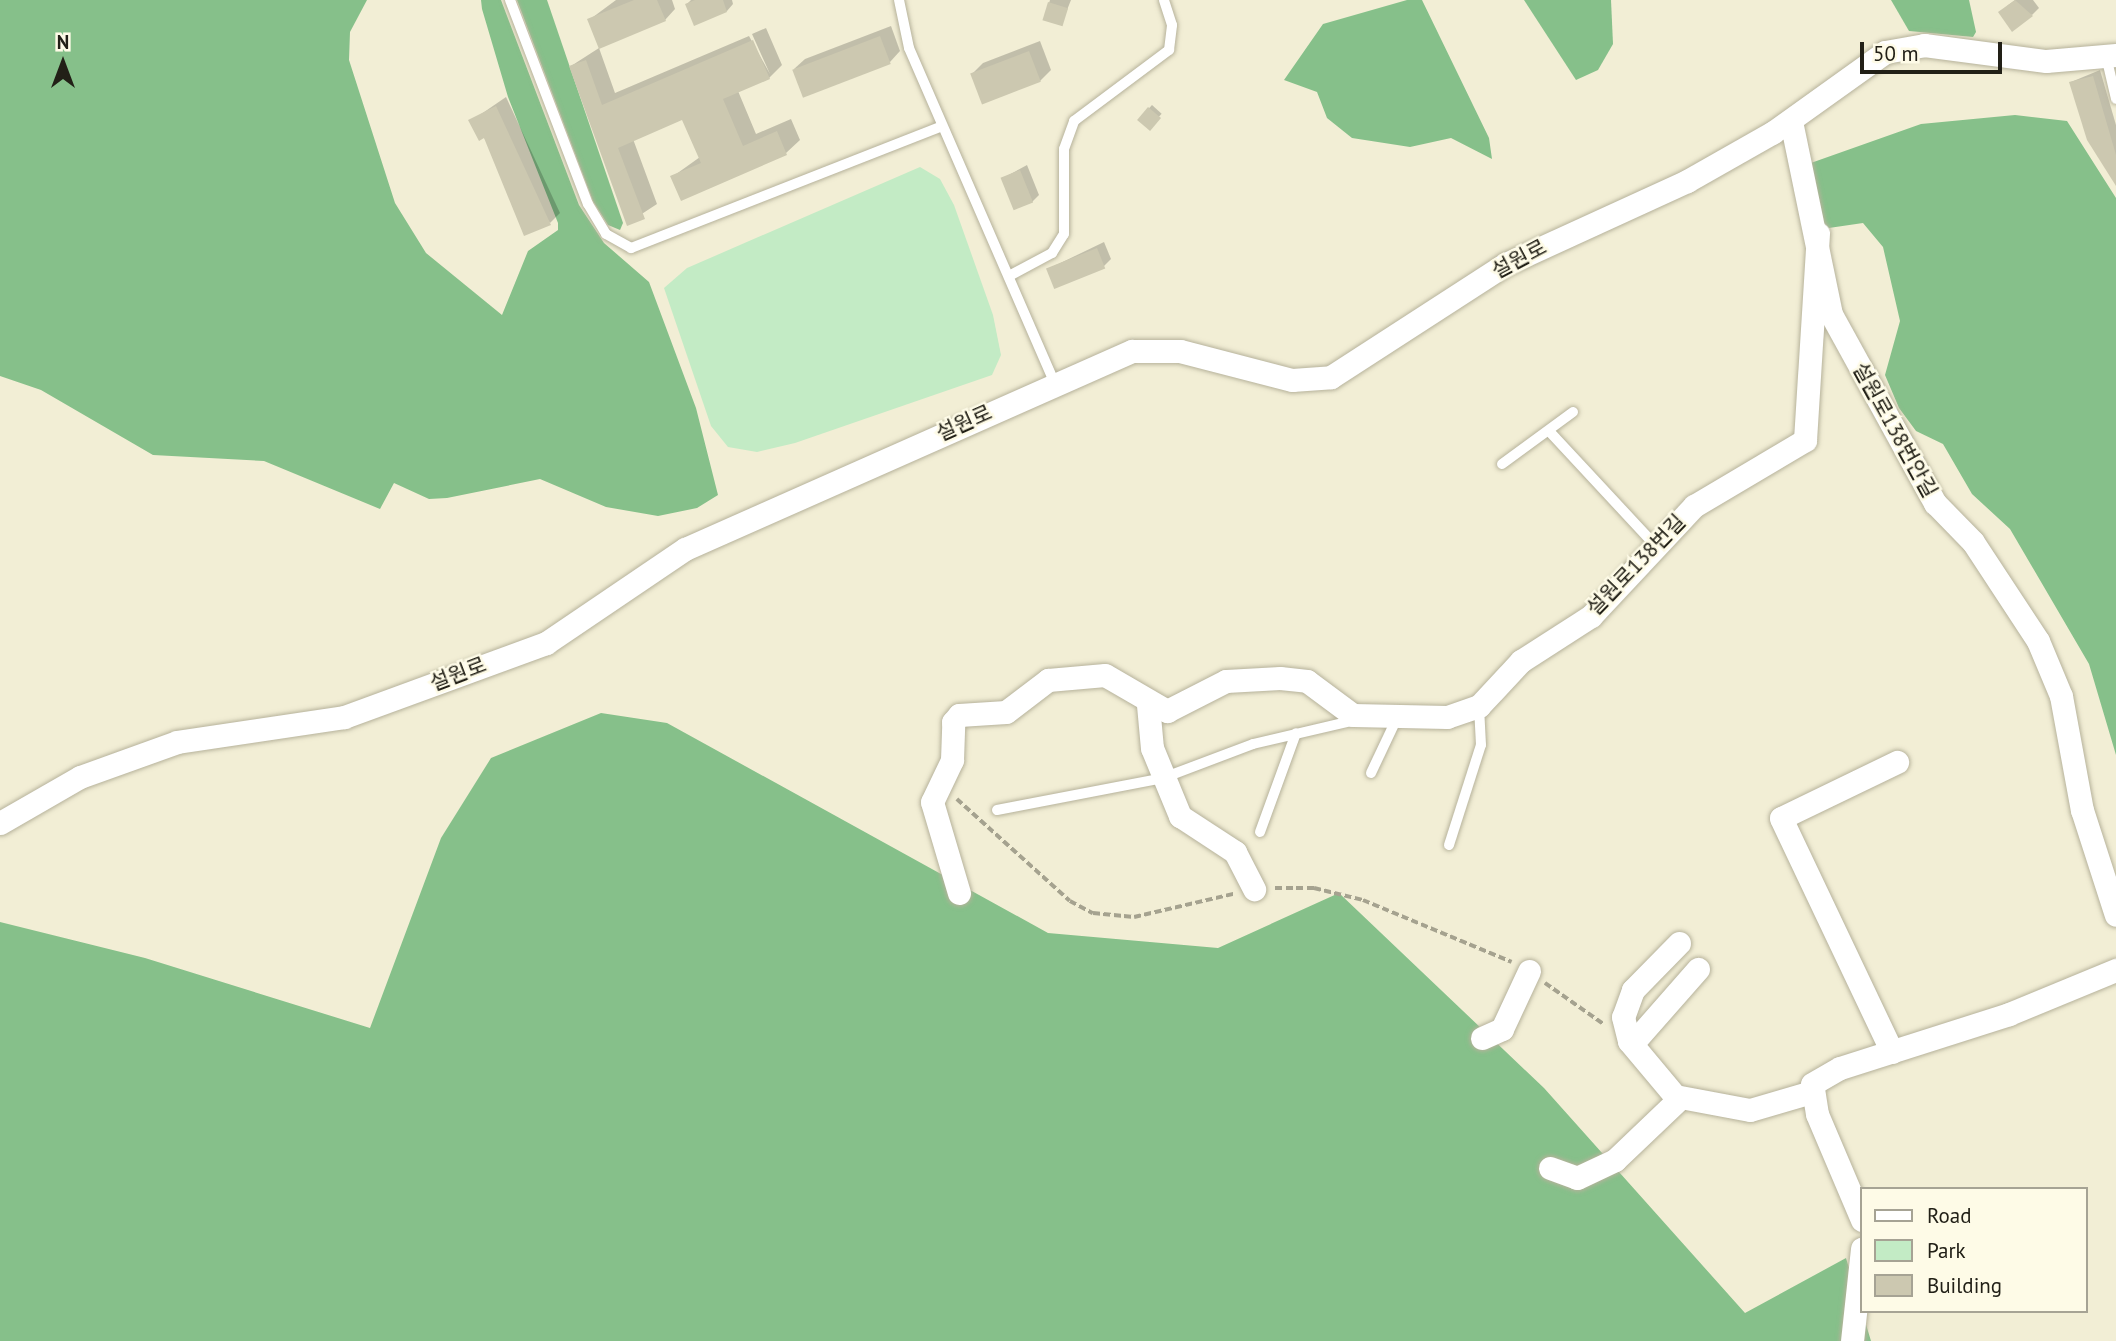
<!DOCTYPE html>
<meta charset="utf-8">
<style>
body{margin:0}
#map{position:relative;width:2116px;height:1341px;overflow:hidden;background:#f2eed5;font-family:"PT Sans","Noto Sans KR",sans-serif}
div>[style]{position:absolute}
.green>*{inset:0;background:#c3ebc5}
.forest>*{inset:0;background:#86c08a}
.shadow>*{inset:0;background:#0003;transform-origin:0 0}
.building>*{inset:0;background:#ccc8b0;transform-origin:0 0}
.path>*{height:3.5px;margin-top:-1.75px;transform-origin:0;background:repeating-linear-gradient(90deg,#a5a28f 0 7px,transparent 0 10.5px)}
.roads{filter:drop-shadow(0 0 2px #b6b29b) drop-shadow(0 0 2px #b6b29b)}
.lane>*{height:10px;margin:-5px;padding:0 5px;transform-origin:5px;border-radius:5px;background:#fff}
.street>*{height:23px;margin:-11.5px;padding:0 11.5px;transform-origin:11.5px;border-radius:11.5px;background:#fff}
span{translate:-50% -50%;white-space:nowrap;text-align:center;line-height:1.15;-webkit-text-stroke:5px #fefbe7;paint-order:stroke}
.street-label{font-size:21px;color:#222017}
.legend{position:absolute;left:1860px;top:1187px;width:228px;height:126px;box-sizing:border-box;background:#fefbe7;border:2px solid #a6a394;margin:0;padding:9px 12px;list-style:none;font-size:21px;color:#222017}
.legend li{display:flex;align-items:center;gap:14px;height:35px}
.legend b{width:35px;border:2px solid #a6a394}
.north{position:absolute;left:28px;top:28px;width:70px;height:70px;-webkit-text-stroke:5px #fefbe7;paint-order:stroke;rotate:0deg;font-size:19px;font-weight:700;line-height:28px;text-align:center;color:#222017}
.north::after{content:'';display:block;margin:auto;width:24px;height:32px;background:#222017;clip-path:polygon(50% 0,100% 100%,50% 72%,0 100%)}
.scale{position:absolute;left:1860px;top:42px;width:142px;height:32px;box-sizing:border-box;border:4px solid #222017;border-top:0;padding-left:9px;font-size:21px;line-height:24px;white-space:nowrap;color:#222017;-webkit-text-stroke:5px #fefbe7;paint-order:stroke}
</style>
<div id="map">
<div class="green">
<i style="clip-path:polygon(920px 167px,940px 179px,954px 205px,993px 315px,1001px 355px,992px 375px,795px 443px,757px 452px,728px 447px,711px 426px,664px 288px,687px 268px)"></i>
</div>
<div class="forest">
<i style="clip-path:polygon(0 0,367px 0,350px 32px,349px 60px,395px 203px,426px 253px,502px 315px,528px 251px,558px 230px,558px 223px,508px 97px,482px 9px,481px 0,501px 0,579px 205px,604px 243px,649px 282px,696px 408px,718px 495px,697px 508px,658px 516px,606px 507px,540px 479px,447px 498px,429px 499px,394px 483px,380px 509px,264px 461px,153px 455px,41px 390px,0 376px)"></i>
<i style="clip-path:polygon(517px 0,547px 0,623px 223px,620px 230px,608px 225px,593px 201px)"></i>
<i style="clip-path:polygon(1407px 0,1422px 0,1489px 138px,1492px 159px,1451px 138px,1410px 147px,1352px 138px,1327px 118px,1317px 92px,1284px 80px,1323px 24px)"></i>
<i style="clip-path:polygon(1524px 0,1611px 0,1613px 44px,1598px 70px,1576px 80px)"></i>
<i style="clip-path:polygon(1891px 0,1969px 0,1976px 32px,1973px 37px,1909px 31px)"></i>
<i style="clip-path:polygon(2015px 115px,2067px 121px,2116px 198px,2116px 755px,2089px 664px,2010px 529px,1972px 494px,1943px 444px,1916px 431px,1899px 408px,1885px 375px,1900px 321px,1883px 247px,1863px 223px,1822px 229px,1808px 164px,1921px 124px)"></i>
<i style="clip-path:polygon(601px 713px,667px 723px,1048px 933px,1218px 948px,1339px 893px,1544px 1088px,1745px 1313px,1846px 1258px,1871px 1341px,0 1341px,0 922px,145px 958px,370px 1028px,441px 838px,491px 758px)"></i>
</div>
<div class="shadow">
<i style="clip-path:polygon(616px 0,672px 0,675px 9px,665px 20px,589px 20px)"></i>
<i style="clip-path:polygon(691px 0,732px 0,733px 4px,727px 11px,687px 4px)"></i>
<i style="clip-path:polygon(1050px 0,1071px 0,1061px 25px,1044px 19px)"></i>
<i style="clip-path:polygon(2015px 0,2033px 0,2039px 8px,2032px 15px,2007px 6px)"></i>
<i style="clip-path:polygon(891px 26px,900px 51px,890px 62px,794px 69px,805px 59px)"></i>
<i style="clip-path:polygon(766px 28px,782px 65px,769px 78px,738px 91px,756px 134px,791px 119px,800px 140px,786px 153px,682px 198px,672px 177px,700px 157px,683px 118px,633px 139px,657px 204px,628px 223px,571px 66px,599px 48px,615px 93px,749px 36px,770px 74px,752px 34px)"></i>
<i style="clip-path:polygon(1040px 41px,1051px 70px,1040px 81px,972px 74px,983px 63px)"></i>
<i style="clip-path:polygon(2100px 70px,2116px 125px,2116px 184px,2071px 82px)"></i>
<i style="clip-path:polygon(506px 97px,560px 213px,550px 223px,471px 121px)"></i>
<i style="left:1152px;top:105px;width:13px;height:19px;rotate:42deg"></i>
<i style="clip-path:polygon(1027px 165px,1039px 195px,1032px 202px,1003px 178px)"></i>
<i style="clip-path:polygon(1104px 242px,1111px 259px,1104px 266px,1048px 269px)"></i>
</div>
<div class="building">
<i style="clip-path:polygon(634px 0,657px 0,666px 21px,599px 49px,587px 19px)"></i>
<i style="clip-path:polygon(695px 0,723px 0,727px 12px,694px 26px,685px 4px)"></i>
<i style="clip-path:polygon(2015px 0,2033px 16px,2012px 32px,1998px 12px)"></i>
<i style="left:1048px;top:2px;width:21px;height:19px;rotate:17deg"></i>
<i style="left:880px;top:36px;width:30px;height:94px;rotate:69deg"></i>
<i style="clip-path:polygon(753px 40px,770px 79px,723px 99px,743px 146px,777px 131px,787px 155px,681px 201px,670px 176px,701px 163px,682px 120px,618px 148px,645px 219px,627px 226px,569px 66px,586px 60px,602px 105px)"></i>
<i style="left:1029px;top:51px;width:33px;height:63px;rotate:69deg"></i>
<i style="clip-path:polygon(2093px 76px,2116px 155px,2116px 186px,2087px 140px,2069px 82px)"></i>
<i style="clip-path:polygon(496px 106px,551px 225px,524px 236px,484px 138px,479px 141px,468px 120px)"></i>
<i style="left:1148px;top:107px;width:17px;height:17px;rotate:40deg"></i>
<i style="left:1020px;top:170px;width:35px;height:21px;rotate:68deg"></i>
<i style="left:1097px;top:248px;width:22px;height:55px;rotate:68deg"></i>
</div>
<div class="path">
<i style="left:957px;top:799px;width:152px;rotate:42.1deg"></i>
<i style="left:1070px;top:901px;width:26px;rotate:28deg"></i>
<i style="left:1093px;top:913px;width:41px;rotate:5.6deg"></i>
<i style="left:1134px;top:917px;width:102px;rotate:-13.1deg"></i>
<i style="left:1275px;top:888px;width:39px"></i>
<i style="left:1314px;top:888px;width:50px;rotate:13.8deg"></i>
<i style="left:1363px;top:900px;width:161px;rotate:22.6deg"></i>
<i style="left:1545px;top:983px;width:73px;rotate:35deg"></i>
</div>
<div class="roads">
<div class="lane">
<i style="left:510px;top:0;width:218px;rotate:69.1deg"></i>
<i style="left:588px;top:204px;width:35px;rotate:59deg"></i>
<i style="left:606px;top:234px;width:29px;rotate:29deg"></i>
<i style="left:631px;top:248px;width:334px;rotate:-21.4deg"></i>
<i style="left:899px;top:0;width:49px;rotate:78.2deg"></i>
<i style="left:909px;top:48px;width:365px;rotate:66.5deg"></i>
<i style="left:2106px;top:56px;width:44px;rotate:76.9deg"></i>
<i style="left:1009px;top:276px;width:49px;rotate:-28.1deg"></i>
<i style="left:1052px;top:253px;width:22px;rotate:-58deg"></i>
<i style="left:1064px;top:234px;width:85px;rotate:-90deg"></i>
<i style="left:1064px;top:149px;width:30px;rotate:-70deg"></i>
<i style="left:1074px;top:121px;width:119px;rotate:-36.8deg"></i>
<i style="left:1169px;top:50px;width:25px;rotate:-83deg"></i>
<i style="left:1172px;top:25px;width:26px;rotate:-108deg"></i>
<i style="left:1549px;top:431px;width:157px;rotate:47.1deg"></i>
<i style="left:1502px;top:464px;width:88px;rotate:-36.2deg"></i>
<i style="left:1371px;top:773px;width:61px;rotate:-64.7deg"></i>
<i style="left:997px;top:810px;width:169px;rotate:-10.9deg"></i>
<i style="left:1163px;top:778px;width:96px;rotate:-20.7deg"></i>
<i style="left:1253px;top:744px;width:106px;rotate:-13.1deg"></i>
<i style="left:1260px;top:832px;width:105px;rotate:-70deg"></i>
<i style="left:1449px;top:845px;width:105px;rotate:-72.3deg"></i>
<i style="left:1481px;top:745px;width:39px;rotate:-93deg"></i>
</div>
<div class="street">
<i style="left:1791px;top:121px;width:197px;rotate:78.3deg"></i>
<i style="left:1831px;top:314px;width:216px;rotate:61.2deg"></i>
<i style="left:1935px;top:503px;width:54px;rotate:45.7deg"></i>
<i style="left:1973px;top:542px;width:118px;rotate:56.7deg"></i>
<i style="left:2038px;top:641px;width:60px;rotate:67.3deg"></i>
<i style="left:2061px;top:696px;width:116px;rotate:79.6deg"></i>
<i style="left:2082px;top:810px;width:110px;rotate:72.1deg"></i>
<i style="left:1148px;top:705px;width:43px;rotate:84.7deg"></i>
<i style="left:1152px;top:748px;width:74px;rotate:67.6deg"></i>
<i style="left:1180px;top:816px;width:66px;rotate:33.2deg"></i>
<i style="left:1235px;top:852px;width:42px;rotate:62.8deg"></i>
<i style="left:0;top:823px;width:92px;rotate:-29.9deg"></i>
<i style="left:80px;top:777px;width:103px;rotate:-19.8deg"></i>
<i style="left:177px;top:742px;width:169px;rotate:-8.5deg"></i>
<i style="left:344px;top:717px;width:215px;rotate:-20.1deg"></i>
<i style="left:546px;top:643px;width:168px;rotate:-34.1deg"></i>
<i style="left:685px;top:549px;width:489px;rotate:-23.9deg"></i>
<i style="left:1132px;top:351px;width:48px"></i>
<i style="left:1180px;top:351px;width:116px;rotate:14.5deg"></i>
<i style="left:1292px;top:380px;width:39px;rotate:-4deg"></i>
<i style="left:1331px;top:377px;width:208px;rotate:-32.9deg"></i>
<i style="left:1506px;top:264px;width:199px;rotate:-24.6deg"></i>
<i style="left:1687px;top:181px;width:98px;rotate:-29.5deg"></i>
<i style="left:1772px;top:133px;width:139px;rotate:-35.6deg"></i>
<i style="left:1885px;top:52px;width:40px;rotate:-10deg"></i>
<i style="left:1924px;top:45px;width:123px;rotate:7.5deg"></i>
<i style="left:2046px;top:61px;width:70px;rotate:-4.9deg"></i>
<i style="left:959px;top:893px;width:95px;rotate:-106.5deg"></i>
<i style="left:932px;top:802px;width:47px;rotate:-64.5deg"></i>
<i style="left:952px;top:760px;width:38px;rotate:-88deg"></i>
<i style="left:953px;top:722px;width:9px;rotate:-49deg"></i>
<i style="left:959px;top:715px;width:47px;rotate:-3.7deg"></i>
<i style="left:1006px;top:712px;width:53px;rotate:-37.3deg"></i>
<i style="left:1048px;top:680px;width:57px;rotate:-5deg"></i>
<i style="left:1105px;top:675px;width:72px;rotate:30.1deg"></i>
<i style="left:1167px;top:711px;width:66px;rotate:-27deg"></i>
<i style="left:1226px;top:681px;width:54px;rotate:-3.2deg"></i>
<i style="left:1280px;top:678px;width:27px;rotate:6deg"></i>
<i style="left:1307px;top:681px;width:57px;rotate:36.5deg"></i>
<i style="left:1353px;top:715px;width:94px;rotate:1.2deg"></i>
<i style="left:1447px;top:717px;width:34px;rotate:-19deg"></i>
<i style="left:1479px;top:706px;width:62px;rotate:-47deg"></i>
<i style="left:1521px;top:661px;width:83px;rotate:-32.7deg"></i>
<i style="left:1591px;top:616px;width:151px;rotate:-46.9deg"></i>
<i style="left:1694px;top:506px;width:129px;rotate:-30.7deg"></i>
<i style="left:1805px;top:440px;width:207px;rotate:-86.4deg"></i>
<i style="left:1679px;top:943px;width:66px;rotate:134.4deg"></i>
<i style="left:1633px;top:990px;width:29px;rotate:110deg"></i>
<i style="left:1623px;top:1017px;width:25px;rotate:76deg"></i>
<i style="left:1629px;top:1041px;width:72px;rotate:50.1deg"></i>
<i style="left:1675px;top:1096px;width:76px;rotate:10.6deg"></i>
<i style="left:1750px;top:1110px;width:64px;rotate:-16.4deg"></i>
<i style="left:1482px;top:1038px;width:22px;rotate:-24deg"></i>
<i style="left:1502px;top:1029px;width:64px;rotate:-65deg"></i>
<i style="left:1632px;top:1044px;width:100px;rotate:-48.7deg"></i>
<i style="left:1892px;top:1052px;width:259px;rotate:-115.4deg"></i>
<i style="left:1781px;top:818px;width:129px;rotate:-25.8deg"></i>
<i style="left:1550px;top:1168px;width:29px;rotate:20deg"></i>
<i style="left:1577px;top:1178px;width:42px;rotate:-25.3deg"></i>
<i style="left:1615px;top:1160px;width:90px;rotate:-43.6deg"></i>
<i style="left:1862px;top:1220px;width:115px;rotate:-113deg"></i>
<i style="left:1817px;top:1114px;width:30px;rotate:-99deg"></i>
<i style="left:1812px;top:1084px;width:32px;rotate:-30deg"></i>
<i style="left:1840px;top:1068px;width:177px;rotate:-17.7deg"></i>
<i style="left:2009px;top:1014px;width:116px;rotate:-22.4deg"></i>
<i style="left:1852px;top:1341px;width:93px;rotate:-83.8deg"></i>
</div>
</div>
<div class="street-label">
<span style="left:1519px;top:259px;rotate:-28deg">설원로</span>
<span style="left:964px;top:423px;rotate:-24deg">설원로</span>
<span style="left:1895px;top:430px;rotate:61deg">설원로138번안길</span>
<span style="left:1636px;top:565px;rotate:-46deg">설원로138번길</span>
<span style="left:458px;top:674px;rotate:-21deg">설원로</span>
</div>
<ul class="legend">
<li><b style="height:9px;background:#fff"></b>Road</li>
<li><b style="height:19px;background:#c3ebc5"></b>Park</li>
<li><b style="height:19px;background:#ccc8b0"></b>Building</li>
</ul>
<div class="north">N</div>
<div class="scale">50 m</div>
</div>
